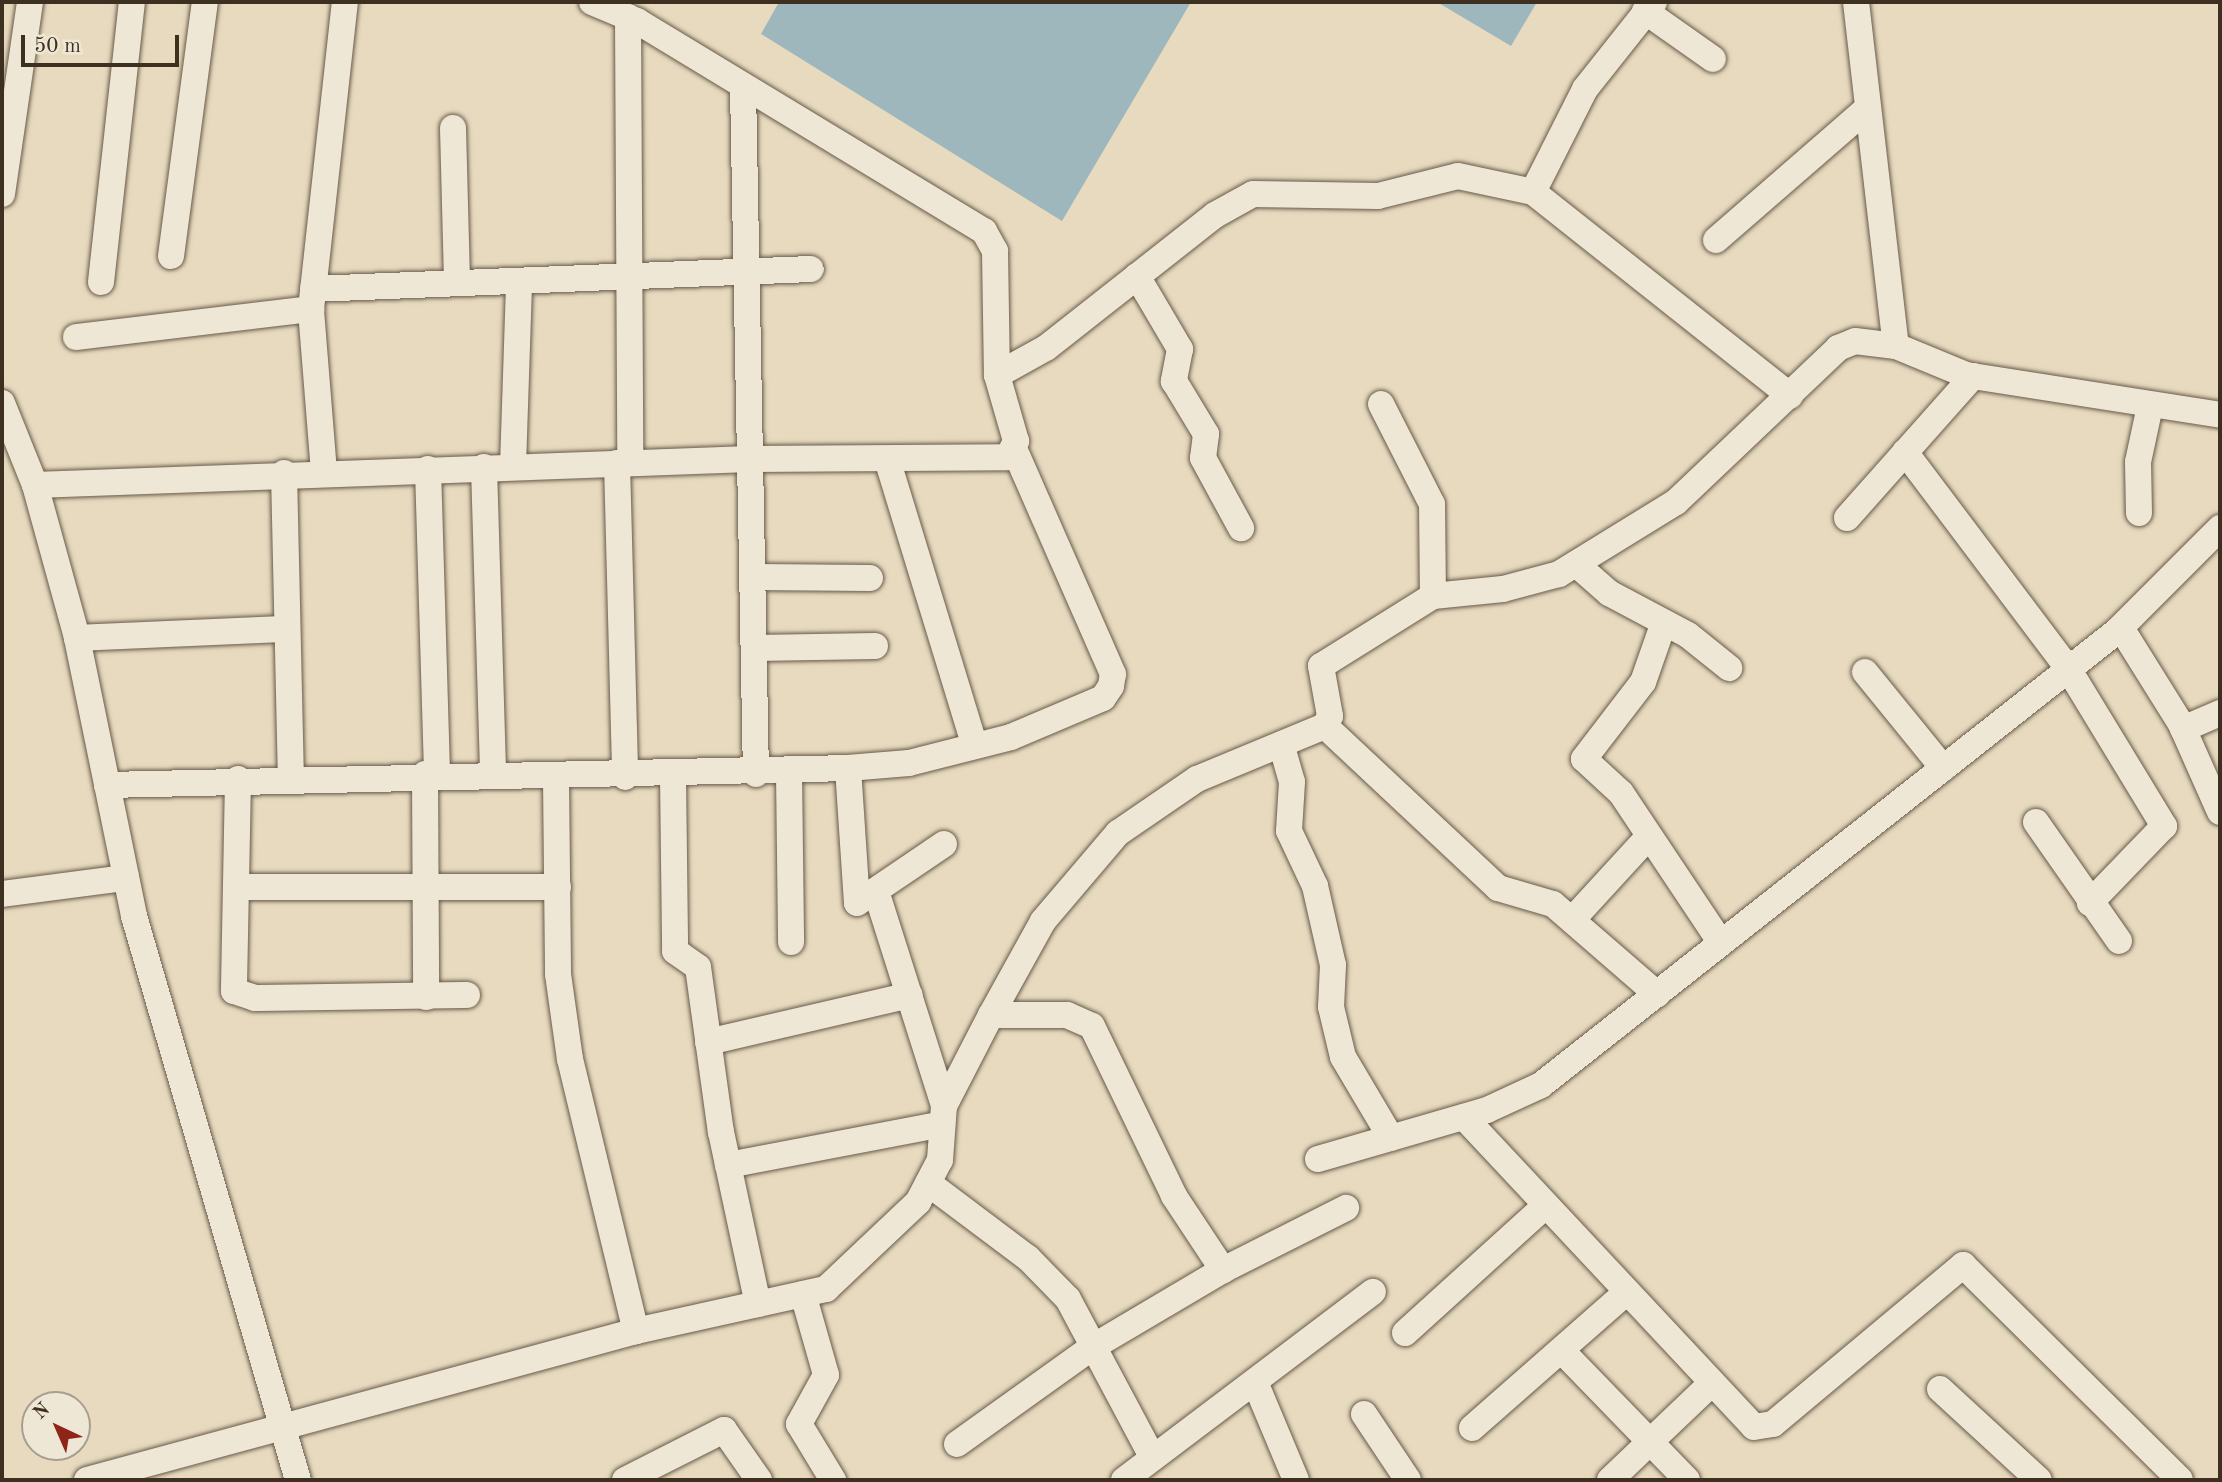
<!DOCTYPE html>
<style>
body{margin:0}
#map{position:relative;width:2222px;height:1482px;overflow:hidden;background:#e7dabf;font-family:"Old Standard TT",serif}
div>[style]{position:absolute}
.water>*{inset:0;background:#9db7bd}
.roads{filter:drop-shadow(0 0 2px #685a48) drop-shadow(0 0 2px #685a48)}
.street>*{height:26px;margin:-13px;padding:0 13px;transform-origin:13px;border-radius:13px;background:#efe7d5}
span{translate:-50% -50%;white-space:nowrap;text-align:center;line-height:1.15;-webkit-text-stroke:5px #efe7d5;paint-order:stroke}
.frame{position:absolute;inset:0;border:4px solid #3d3021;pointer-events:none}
.north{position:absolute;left:21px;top:1391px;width:70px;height:70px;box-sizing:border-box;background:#efe7d5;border:2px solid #a89e8d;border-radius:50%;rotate:316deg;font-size:19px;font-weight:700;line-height:28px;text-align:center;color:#3d3021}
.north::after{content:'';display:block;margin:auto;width:24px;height:32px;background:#8f2418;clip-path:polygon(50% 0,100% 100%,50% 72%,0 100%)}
.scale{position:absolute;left:21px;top:35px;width:158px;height:32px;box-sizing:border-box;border:4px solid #3d3021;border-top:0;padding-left:9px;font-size:21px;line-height:24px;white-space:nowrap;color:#3d3021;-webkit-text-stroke:5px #efe7d5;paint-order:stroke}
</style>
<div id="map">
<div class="water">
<i style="clip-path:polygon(779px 2px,1191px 2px,1062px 221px,761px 34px)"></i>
<i style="clip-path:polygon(1437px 2px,1537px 2px,1511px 46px)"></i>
</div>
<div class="roads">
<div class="street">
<i style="left:592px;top:2px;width:49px;rotate:22.9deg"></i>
<i style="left:637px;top:21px;width:406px;rotate:31.2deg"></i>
<i style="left:984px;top:231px;width:23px;rotate:61deg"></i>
<i style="left:995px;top:251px;width:124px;rotate:89.1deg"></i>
<i style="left:997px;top:375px;width:56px;rotate:-28.9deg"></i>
<i style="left:1046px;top:348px;width:215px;rotate:-38.2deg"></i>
<i style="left:1215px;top:215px;width:43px;rotate:-28.9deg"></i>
<i style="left:1253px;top:194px;width:125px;rotate:0.9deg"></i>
<i style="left:1378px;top:196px;width:82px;rotate:-14deg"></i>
<i style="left:1458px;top:176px;width:77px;rotate:12deg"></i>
<i style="left:1533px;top:192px;width:328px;rotate:38.4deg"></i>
<i style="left:1856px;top:2px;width:346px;rotate:83.4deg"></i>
<i style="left:1645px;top:11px;width:83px;rotate:35.2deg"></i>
<i style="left:628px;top:17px;width:445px;rotate:89.7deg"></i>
<i style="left:743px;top:87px;width:687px;rotate:88.92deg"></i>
<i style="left:453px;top:128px;width:155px;rotate:88.5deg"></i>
<i style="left:1533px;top:192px;width:115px;rotate:-63.2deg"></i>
<i style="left:1585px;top:89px;width:111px;rotate:-51.6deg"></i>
<i style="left:2px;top:194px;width:194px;rotate:-81.7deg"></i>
<i style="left:1716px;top:240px;width:201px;rotate:-41deg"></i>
<i style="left:171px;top:256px;width:256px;rotate:-82.4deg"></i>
<i style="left:1137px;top:276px;width:85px;rotate:59.5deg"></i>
<i style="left:1180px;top:349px;width:33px;rotate:101deg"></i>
<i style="left:1174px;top:381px;width:62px;rotate:58.9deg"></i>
<i style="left:1206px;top:434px;width:24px;rotate:97deg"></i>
<i style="left:1203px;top:458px;width:80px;rotate:61.5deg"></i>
<i style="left:101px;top:282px;width:282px;rotate:-83.7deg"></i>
<i style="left:313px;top:289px;width:498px;rotate:-2.3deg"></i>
<i style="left:76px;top:337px;width:237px;rotate:-6.8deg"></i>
<i style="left:2px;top:403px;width:88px;rotate:68.1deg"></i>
<i style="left:35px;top:485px;width:159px;rotate:74.6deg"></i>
<i style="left:77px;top:638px;width:284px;rotate:78.4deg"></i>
<i style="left:134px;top:916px;width:587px;rotate:73.79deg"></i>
<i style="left:1381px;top:404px;width:112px;rotate:63deg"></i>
<i style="left:1432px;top:504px;width:92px;rotate:89.4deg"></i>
<i style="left:1905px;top:452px;width:273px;rotate:53deg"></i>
<i style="left:2069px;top:670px;width:183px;rotate:58.7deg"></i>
<i style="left:2164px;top:826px;width:107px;rotate:133.9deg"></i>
<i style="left:887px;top:459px;width:300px;rotate:73deg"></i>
<i style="left:617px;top:463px;width:314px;rotate:88.5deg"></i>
<i style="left:513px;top:466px;width:185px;rotate:-88.1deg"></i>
<i style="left:484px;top:467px;width:309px;rotate:88.3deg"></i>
<i style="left:428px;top:469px;width:305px;rotate:88.3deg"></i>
<i style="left:324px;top:472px;width:164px;rotate:-94.6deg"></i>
<i style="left:311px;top:309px;width:309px;rotate:-83.7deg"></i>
<i style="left:284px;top:473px;width:305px;rotate:88.7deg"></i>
<i style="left:35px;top:485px;width:715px;rotate:-2.08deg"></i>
<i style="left:750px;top:459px;width:258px;rotate:-0.4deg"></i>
<i style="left:1008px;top:457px;width:18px;rotate:-63deg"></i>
<i style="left:1016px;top:441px;width:69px;rotate:-106.1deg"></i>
<i style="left:2139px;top:513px;width:51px;rotate:-91.1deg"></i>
<i style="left:2138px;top:462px;width:57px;rotate:-77.9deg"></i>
<i style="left:1847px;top:518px;width:190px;rotate:-48.4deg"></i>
<i style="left:1576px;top:564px;width:44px;rotate:41.3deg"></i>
<i style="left:1609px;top:593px;width:89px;rotate:28deg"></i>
<i style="left:1688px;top:635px;width:53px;rotate:38.8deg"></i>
<i style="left:756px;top:577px;width:114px;rotate:0.5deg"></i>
<i style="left:1663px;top:625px;width:60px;rotate:109.3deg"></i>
<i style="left:1643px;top:682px;width:97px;rotate:127.5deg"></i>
<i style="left:1584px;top:759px;width:50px;rotate:42.6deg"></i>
<i style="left:1621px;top:793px;width:177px;rotate:56.3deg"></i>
<i style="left:2121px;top:628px;width:113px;rotate:58deg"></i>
<i style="left:2181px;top:724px;width:96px;rotate:66.1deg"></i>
<i style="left:77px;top:638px;width:210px;rotate:-2.5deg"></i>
<i style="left:756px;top:648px;width:119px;rotate:-1deg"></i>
<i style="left:1865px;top:672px;width:124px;rotate:50.9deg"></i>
<i style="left:1325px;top:726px;width:237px;rotate:43.1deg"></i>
<i style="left:1498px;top:888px;width:57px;rotate:16.2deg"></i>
<i style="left:1553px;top:904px;width:138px;rotate:40.9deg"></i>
<i style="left:2183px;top:729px;width:40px;rotate:-23.4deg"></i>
<i style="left:1282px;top:747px;width:36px;rotate:74deg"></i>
<i style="left:1292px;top:782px;width:49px;rotate:93.5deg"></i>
<i style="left:1289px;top:831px;width:61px;rotate:64.7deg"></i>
<i style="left:1315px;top:886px;width:81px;rotate:77.2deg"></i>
<i style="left:1333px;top:965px;width:42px;rotate:92.7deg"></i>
<i style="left:1331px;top:1007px;width:51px;rotate:76.5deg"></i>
<i style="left:1343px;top:1057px;width:94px;rotate:59.3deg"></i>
<i style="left:848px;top:768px;width:61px;rotate:-4.7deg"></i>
<i style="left:909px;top:763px;width:105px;rotate:-14.3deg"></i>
<i style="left:1011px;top:737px;width:100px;rotate:-23deg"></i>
<i style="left:1103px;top:698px;width:14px;rotate:-56deg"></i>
<i style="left:1111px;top:686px;width:12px;rotate:-81deg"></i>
<i style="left:1113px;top:674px;width:244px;rotate:-113.7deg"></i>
<i style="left:789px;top:772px;width:170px;rotate:89.3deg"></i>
<i style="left:425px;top:774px;width:223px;rotate:89.7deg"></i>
<i style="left:673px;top:776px;width:175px;rotate:89.3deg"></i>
<i style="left:675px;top:951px;width:28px;rotate:35deg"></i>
<i style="left:698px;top:967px;width:167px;rotate:82.1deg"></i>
<i style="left:721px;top:1132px;width:176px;rotate:77.9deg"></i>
<i style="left:556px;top:778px;width:196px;rotate:89.4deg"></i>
<i style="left:558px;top:974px;width:86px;rotate:82deg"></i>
<i style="left:570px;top:1059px;width:280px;rotate:76.4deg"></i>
<i style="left:238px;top:779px;width:212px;rotate:91.1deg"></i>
<i style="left:234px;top:991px;width:22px;rotate:18deg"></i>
<i style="left:255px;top:998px;width:212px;rotate:-0.8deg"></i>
<i style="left:107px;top:785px;width:741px;rotate:-1.31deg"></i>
<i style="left:848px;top:768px;width:135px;rotate:86.2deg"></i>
<i style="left:857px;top:903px;width:105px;rotate:-34.1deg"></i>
<i style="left:2036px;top:822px;width:145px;rotate:55.1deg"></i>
<i style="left:236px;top:887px;width:322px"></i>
<i style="left:876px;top:891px;width:225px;rotate:72.4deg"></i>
<i style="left:2px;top:894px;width:125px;rotate:-7.4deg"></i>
<i style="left:1572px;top:920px;width:113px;rotate:-47.5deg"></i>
<i style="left:991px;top:1015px;width:76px"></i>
<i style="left:1067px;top:1015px;width:27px;rotate:24deg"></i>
<i style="left:1092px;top:1026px;width:189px;rotate:64.2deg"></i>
<i style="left:1174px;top:1196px;width:89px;rotate:56.5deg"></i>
<i style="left:708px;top:1042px;width:207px;rotate:-13.1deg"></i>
<i style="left:1464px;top:1117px;width:424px;rotate:46.9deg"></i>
<i style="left:1754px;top:1427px;width:19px;rotate:-9deg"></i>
<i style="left:1773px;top:1424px;width:248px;rotate:-39.9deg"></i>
<i style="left:1963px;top:1265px;width:305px;rotate:44.7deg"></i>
<i style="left:1318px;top:1159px;width:176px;rotate:-16.2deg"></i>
<i style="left:1487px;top:1110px;width:60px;rotate:-24.8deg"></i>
<i style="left:1541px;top:1085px;width:733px;rotate:-38.24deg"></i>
<i style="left:2117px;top:631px;width:146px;rotate:-45deg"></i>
<i style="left:728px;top:1165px;width:218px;rotate:-10.8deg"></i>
<i style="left:928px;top:1183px;width:125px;rotate:36.9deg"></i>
<i style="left:1028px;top:1258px;width:57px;rotate:45.7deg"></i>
<i style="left:1068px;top:1299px;width:180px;rotate:61.9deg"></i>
<i style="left:803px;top:1294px;width:84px;rotate:74.1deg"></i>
<i style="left:826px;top:1375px;width:56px;rotate:118.9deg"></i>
<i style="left:799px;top:1424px;width:66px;rotate:58.7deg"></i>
<i style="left:1405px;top:1333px;width:190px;rotate:-42.2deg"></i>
<i style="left:1563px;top:1352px;width:178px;rotate:45.9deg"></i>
<i style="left:1255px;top:1382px;width:106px;rotate:67.3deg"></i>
<i style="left:1940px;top:1389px;width:134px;rotate:42.6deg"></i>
<i style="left:1364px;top:1414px;width:79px;rotate:56.3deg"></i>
<i style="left:1472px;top:1428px;width:206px;rotate:-41.3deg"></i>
<i style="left:957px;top:1444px;width:165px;rotate:-35.6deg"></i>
<i style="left:1091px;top:1348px;width:153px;rotate:-30.6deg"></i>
<i style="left:1223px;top:1270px;width:138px;rotate:-26.8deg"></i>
<i style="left:87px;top:1480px;width:569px;rotate:-15.18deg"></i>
<i style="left:636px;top:1331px;width:195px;rotate:-12.5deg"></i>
<i style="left:826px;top:1289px;width:127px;rotate:-43.4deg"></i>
<i style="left:918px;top:1202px;width:47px;rotate:-62.4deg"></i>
<i style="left:940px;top:1160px;width:54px;rotate:-85.8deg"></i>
<i style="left:944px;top:1106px;width:102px;rotate:-62.7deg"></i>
<i style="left:991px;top:1015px;width:107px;rotate:-61deg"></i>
<i style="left:1043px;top:921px;width:116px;rotate:-49.6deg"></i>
<i style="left:1118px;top:833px;width:96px;rotate:-34.4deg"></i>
<i style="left:1197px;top:779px;width:139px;rotate:-22.5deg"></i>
<i style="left:1325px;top:726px;width:11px;rotate:-63deg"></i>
<i style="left:1330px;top:716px;width:51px;rotate:-100.2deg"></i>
<i style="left:1321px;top:666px;width:132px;rotate:-32deg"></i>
<i style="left:1433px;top:596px;width:70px;rotate:-5.7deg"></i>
<i style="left:1503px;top:589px;width:58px;rotate:-15deg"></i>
<i style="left:1559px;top:574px;width:137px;rotate:-31.6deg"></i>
<i style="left:1676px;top:502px;width:224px;rotate:-43.5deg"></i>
<i style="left:1838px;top:348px;width:18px;rotate:-22deg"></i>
<i style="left:1855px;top:341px;width:41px;rotate:7deg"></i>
<i style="left:1896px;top:346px;width:76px;rotate:22.5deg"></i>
<i style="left:1966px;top:375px;width:257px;rotate:8.9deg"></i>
<i style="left:625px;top:1480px;width:111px;rotate:-26.8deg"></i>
<i style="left:724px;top:1430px;width:61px;rotate:55deg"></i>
<i style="left:1124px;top:1480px;width:312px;rotate:-37.1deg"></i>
<i style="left:1610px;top:1480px;width:141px;rotate:-43.6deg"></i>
</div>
</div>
<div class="frame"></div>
<div class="north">N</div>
<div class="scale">50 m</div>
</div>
